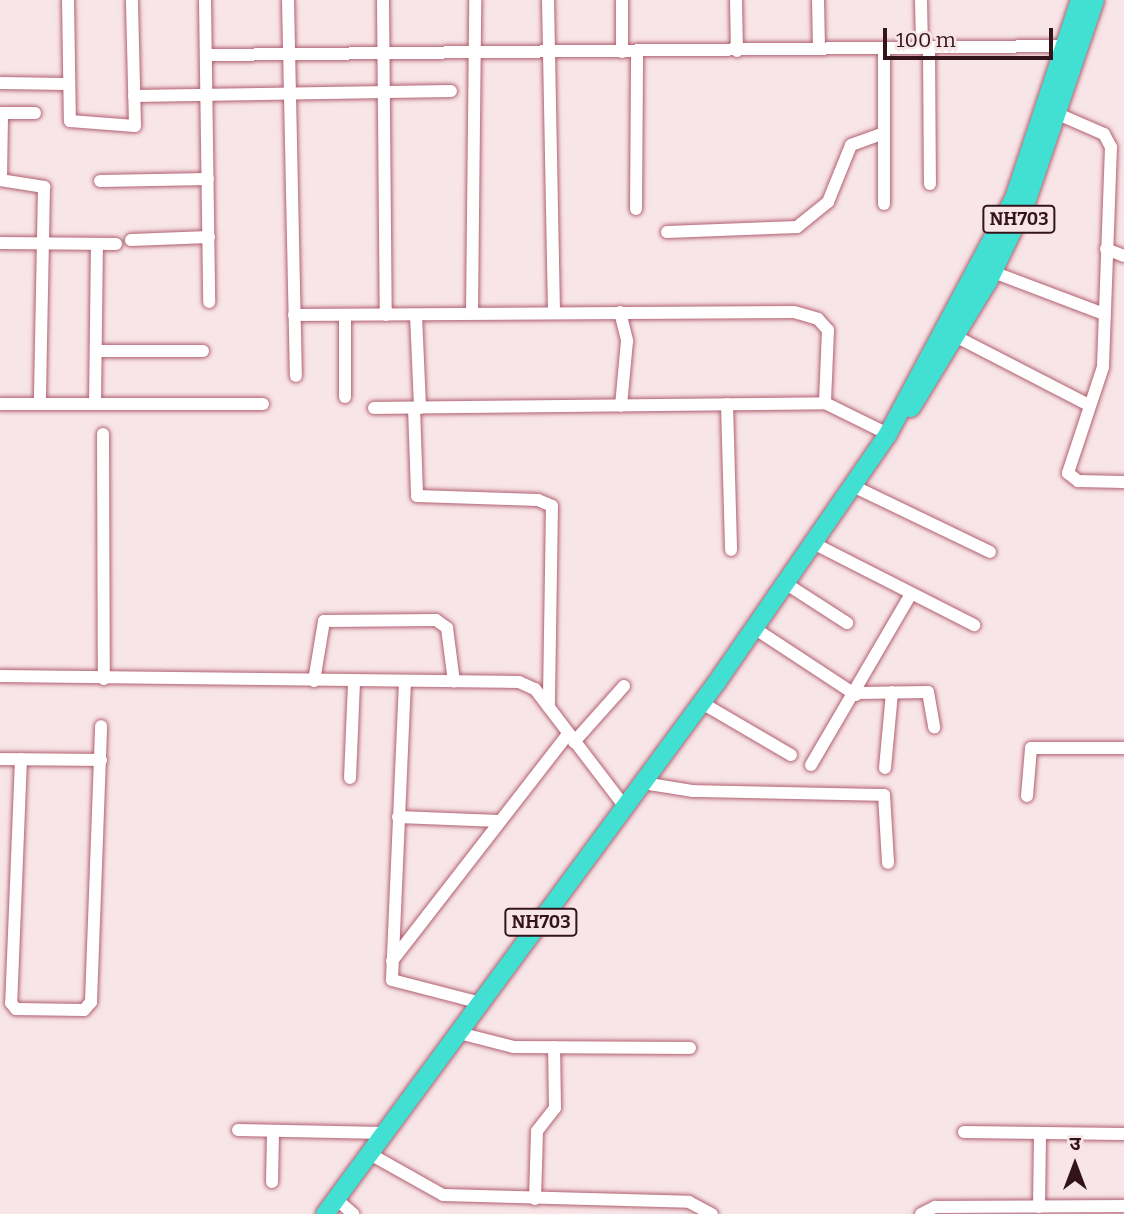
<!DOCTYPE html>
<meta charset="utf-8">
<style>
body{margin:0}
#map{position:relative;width:1124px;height:1214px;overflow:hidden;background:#f8e5e7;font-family:Bitter,"Noto Sans Devanagari",serif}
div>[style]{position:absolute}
.roads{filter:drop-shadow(0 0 2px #b16071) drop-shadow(0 0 2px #b16071)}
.minor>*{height:12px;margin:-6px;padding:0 6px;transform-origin:6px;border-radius:6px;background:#fff}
.highway>*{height:18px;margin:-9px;padding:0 9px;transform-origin:9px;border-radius:9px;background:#42dfd3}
span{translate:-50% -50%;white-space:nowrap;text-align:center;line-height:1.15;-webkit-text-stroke:7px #f8e5e7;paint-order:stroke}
.shield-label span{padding:2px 5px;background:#f8e5e7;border:2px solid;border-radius:5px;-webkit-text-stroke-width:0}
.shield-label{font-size:18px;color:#34141b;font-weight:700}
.north{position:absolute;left:1040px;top:1130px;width:70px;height:70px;-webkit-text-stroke:5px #f8e5e7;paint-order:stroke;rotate:0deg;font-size:19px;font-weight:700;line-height:28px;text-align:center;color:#34141b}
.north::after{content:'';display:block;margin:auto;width:24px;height:32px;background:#34141b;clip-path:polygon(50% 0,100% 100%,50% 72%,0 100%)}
.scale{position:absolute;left:883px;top:28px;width:170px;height:32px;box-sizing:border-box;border:4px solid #34141b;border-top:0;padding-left:9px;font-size:21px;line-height:24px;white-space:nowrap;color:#34141b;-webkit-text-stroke:5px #f8e5e7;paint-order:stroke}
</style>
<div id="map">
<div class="roads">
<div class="minor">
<i style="left:68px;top:0;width:121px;rotate:89.1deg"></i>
<i style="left:70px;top:121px;width:65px;rotate:4.4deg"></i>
<i style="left:135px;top:126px;width:126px;rotate:-91.4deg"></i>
<i style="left:205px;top:0;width:302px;rotate:89.2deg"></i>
<i style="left:288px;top:0;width:376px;rotate:88.8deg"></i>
<i style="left:383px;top:0;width:315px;rotate:89.5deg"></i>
<i style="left:548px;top:0;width:312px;rotate:88.9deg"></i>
<i style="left:622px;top:0;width:52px;rotate:90deg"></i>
<i style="left:736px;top:0;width:51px;rotate:88.9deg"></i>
<i style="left:818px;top:0;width:49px;rotate:88.8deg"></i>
<i style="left:921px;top:0;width:48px;rotate:88.8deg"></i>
<i style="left:929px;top:48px;width:136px;rotate:89.6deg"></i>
<i style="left:884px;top:49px;width:155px;rotate:90deg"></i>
<i style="left:206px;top:55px;width:864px;rotate:-0.6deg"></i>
<i style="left:0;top:83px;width:67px;rotate:0.9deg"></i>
<i style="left:134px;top:96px;width:317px;rotate:-0.9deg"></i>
<i style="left:0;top:113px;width:35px"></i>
<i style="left:1058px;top:114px;width:50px;rotate:23.5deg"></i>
<i style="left:1104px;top:134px;width:15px;rotate:62deg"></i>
<i style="left:1111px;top:147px;width:220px;rotate:92.1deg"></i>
<i style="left:1103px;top:367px;width:112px;rotate:108.3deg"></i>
<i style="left:1068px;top:473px;width:13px;rotate:39deg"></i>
<i style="left:1078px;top:481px;width:46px;rotate:1.2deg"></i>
<i style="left:0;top:180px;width:45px;rotate:9deg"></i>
<i style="left:44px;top:187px;width:217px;rotate:91.1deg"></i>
<i style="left:1px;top:180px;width:67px;rotate:-89.1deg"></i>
<i style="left:100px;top:181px;width:108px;rotate:-1.1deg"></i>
<i style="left:636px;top:209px;width:157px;rotate:-89.6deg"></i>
<i style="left:667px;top:232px;width:130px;rotate:-2.2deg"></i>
<i style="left:797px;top:227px;width:40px;rotate:-39deg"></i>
<i style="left:828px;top:202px;width:61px;rotate:-68deg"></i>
<i style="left:851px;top:145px;width:32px;rotate:-20deg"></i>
<i style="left:131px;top:240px;width:78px;rotate:-2.2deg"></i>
<i style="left:0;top:243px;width:116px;rotate:0.5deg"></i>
<i style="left:1106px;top:249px;width:19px;rotate:21deg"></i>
<i style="left:993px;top:272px;width:119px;rotate:20.7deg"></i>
<i style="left:472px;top:312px;width:312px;rotate:-89.4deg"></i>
<i style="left:620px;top:312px;width:30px;rotate:76deg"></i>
<i style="left:627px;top:341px;width:65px;rotate:95.3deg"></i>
<i style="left:294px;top:315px;width:500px;rotate:-0.34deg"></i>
<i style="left:794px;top:312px;width:25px;rotate:16deg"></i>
<i style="left:818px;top:319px;width:15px;rotate:48deg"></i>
<i style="left:828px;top:330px;width:73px;rotate:92.4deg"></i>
<i style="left:416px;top:315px;width:93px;rotate:87.5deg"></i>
<i style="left:957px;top:337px;width:148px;rotate:27.3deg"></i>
<i style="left:96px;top:351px;width:107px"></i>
<i style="left:345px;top:397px;width:82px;rotate:-90deg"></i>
<i style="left:0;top:404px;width:263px"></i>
<i style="left:95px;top:404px;width:160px;rotate:-89.3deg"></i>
<i style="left:727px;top:404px;width:146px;rotate:88.4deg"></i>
<i style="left:374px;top:408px;width:451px;rotate:-0.6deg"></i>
<i style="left:825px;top:403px;width:70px;rotate:26.2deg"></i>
<i style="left:414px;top:408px;width:88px;rotate:88deg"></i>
<i style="left:417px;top:496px;width:121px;rotate:1.9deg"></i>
<i style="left:538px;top:500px;width:15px;rotate:23deg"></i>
<i style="left:552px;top:506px;width:201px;rotate:90.9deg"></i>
<i style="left:103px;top:434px;width:245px;rotate:89.8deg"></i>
<i style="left:853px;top:486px;width:152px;rotate:25.7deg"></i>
<i style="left:813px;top:543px;width:181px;rotate:27deg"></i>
<i style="left:785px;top:583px;width:74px;rotate:32.8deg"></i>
<i style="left:754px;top:628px;width:122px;rotate:33.3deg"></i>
<i style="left:0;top:676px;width:519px;rotate:0.66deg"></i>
<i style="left:519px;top:682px;width:17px;rotate:24deg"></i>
<i style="left:535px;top:689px;width:148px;rotate:52.7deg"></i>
<i style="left:314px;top:681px;width:61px;rotate:-80.5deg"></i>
<i style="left:324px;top:621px;width:112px;rotate:-0.5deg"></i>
<i style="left:436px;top:620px;width:14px;rotate:36deg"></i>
<i style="left:447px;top:628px;width:54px;rotate:82.6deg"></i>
<i style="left:405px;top:681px;width:299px;rotate:92.5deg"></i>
<i style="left:392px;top:980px;width:92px;rotate:14.5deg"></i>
<i style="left:857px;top:693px;width:71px;rotate:-0.8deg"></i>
<i style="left:928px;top:692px;width:36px;rotate:80deg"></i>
<i style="left:702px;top:703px;width:103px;rotate:30.3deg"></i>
<i style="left:574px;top:742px;width:75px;rotate:-48.2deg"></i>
<i style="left:0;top:759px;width:101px;rotate:0.6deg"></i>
<i style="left:21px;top:759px;width:244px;rotate:92.3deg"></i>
<i style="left:11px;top:1003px;width:8px;rotate:50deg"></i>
<i style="left:16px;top:1009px;width:68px;rotate:0.8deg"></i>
<i style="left:84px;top:1010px;width:11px;rotate:-49deg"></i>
<i style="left:91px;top:1002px;width:276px;rotate:-87.9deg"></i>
<i style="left:811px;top:765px;width:194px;rotate:-59.7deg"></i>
<i style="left:885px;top:768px;width:76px;rotate:-84.7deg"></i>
<i style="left:350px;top:778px;width:97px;rotate:-87.6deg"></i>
<i style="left:643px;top:783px;width:51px;rotate:9.1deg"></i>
<i style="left:693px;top:791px;width:191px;rotate:1.2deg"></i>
<i style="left:884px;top:795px;width:68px;rotate:86.6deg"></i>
<i style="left:1027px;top:796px;width:48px;rotate:-85.2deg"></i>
<i style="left:1031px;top:748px;width:93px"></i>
<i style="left:398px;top:817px;width:101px;rotate:2.3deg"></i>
<i style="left:392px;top:961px;width:286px;rotate:-52.2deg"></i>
<i style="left:459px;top:1033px;width:57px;rotate:14.3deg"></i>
<i style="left:514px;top:1047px;width:176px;rotate:0.3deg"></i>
<i style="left:238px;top:1130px;width:147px;rotate:1.2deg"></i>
<i style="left:964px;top:1132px;width:160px;rotate:0.7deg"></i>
<i style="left:370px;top:1154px;width:84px;rotate:29.3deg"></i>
<i style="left:443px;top:1195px;width:246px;rotate:1.6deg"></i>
<i style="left:689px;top:1202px;width:26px;rotate:28deg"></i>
<i style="left:272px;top:1182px;width:49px;rotate:-88.8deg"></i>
<i style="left:336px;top:1199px;width:23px;rotate:41deg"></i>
<i style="left:535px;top:1199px;width:68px;rotate:-88.3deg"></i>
<i style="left:537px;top:1131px;width:29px;rotate:-52deg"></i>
<i style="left:555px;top:1108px;width:61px;rotate:-90.9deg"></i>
<i style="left:1039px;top:1207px;width:74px;rotate:-89.2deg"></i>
<i style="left:921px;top:1214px;width:16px;rotate:-27deg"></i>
<i style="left:935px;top:1207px;width:189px;rotate:-0.3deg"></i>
</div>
<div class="highway">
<i style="left:911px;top:408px;width:148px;rotate:-58.6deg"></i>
<i style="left:988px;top:282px;width:88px;rotate:-64.3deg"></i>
<i style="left:1026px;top:203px;width:214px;rotate:-71.2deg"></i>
<i style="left:325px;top:1214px;width:661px;rotate:-53.62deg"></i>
<i style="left:717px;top:682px;width:301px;rotate:-55.4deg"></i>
<i style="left:888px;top:434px;width:268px;rotate:-61.9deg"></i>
<i style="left:1014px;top:198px;width:209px;rotate:-71.6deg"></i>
</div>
</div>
<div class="shield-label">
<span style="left:1019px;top:219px">NH703</span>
<span style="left:541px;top:922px">NH703</span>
</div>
<div class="north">उ</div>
<div class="scale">100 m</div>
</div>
